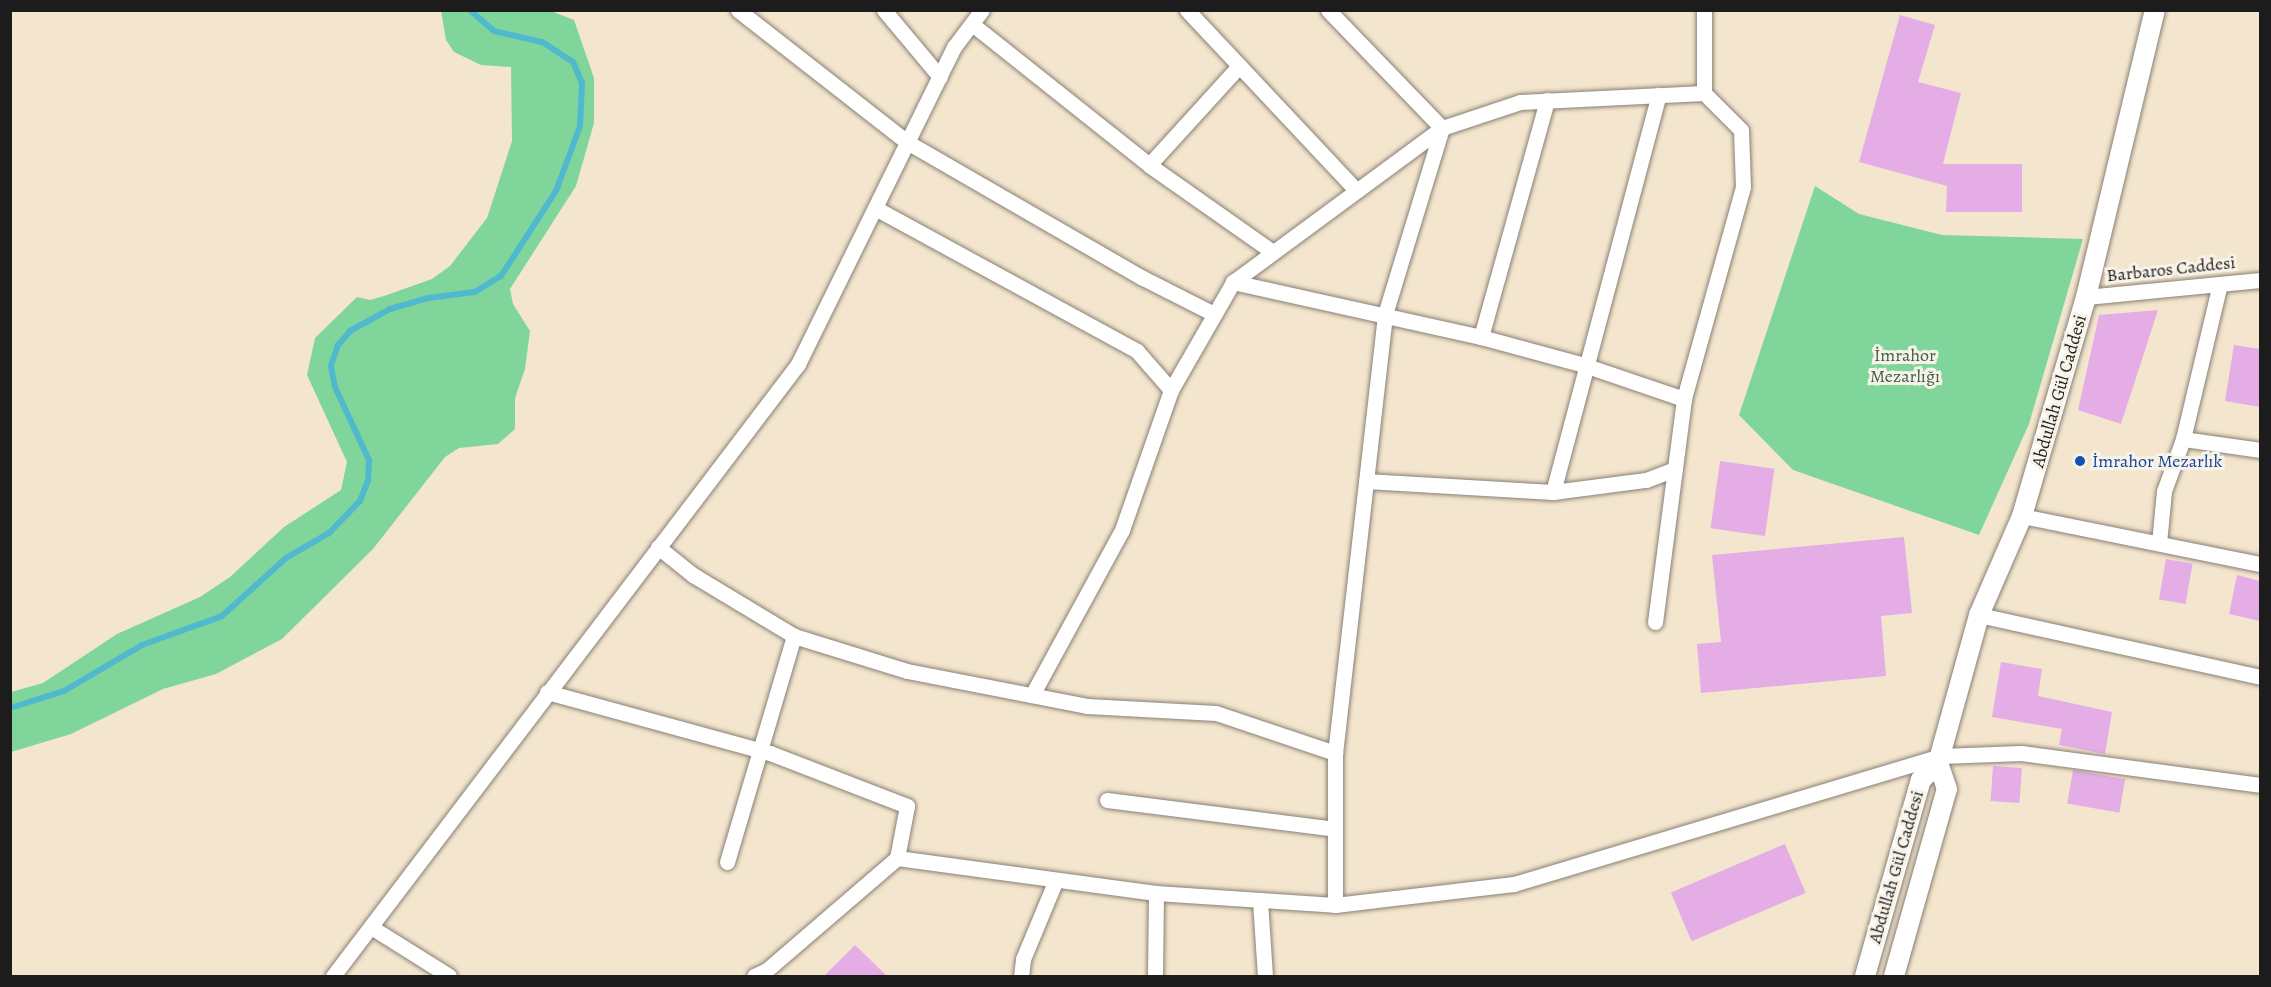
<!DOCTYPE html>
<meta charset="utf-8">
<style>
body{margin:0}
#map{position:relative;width:2271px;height:987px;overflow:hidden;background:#f4e5ce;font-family:Alegreya,serif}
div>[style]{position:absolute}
.green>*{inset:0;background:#80d69a}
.stream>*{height:6px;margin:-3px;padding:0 3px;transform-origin:3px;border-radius:3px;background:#51b9ce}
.building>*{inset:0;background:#e5ade6;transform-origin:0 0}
.roads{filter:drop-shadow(0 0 2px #888075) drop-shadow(0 0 2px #888075)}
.minor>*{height:15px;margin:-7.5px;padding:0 7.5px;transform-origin:7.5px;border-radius:7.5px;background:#fff}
.tertiary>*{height:20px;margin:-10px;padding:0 10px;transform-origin:10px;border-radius:10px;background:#fff}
.dots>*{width:16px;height:16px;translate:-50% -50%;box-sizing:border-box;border:3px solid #f7f3e8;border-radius:50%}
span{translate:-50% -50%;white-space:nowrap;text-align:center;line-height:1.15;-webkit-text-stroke:6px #f7f3e8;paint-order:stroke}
.street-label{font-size:18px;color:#1c1c1c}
.park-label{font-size:18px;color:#3f5d48}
.transit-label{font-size:18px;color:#164399}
.left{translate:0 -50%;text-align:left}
.frame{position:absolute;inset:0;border:12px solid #1c1c1c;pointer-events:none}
</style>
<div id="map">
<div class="green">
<i style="clip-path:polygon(441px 11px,551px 11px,574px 20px,594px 78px,594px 123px,576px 186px,510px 289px,513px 304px,530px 331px,525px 369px,515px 398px,515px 429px,498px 444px,459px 448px,445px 457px,373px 549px,282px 639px,216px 674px,163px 689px,71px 734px,11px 752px,11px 692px,43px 683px,117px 634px,200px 597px,230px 577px,284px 527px,341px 490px,347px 462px,307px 375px,315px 338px,357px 297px,370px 300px,384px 296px,432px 279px,450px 266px,487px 218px,512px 141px,511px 67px,481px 65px,454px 52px,446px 40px)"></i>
<i style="clip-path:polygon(1815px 186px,1859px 214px,1942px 235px,2083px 239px,2029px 424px,1979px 535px,1793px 470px,1739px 415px)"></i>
</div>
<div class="stream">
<i style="left:10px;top:708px;width:57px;rotate:-17.5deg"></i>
<i style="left:64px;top:691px;width:91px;rotate:-30.5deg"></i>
<i style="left:142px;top:645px;width:85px;rotate:-19.9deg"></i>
<i style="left:222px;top:616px;width:86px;rotate:-42.2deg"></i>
<i style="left:286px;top:558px;width:50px;rotate:-30.2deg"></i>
<i style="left:329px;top:533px;width:45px;rotate:-45.9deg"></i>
<i style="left:360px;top:501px;width:22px;rotate:-69deg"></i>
<i style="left:368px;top:480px;width:20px;rotate:-87deg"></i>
<i style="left:369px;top:460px;width:81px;rotate:-115deg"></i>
<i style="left:335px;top:387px;width:21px;rotate:-101deg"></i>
<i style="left:331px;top:366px;width:22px;rotate:-72deg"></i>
<i style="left:338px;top:345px;width:18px;rotate:-49deg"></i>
<i style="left:350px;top:331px;width:46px;rotate:-28.8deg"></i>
<i style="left:390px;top:309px;width:40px;rotate:-16deg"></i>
<i style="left:428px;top:298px;width:47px;rotate:-7.3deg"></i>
<i style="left:475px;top:292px;width:31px;rotate:-32deg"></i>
<i style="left:501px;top:276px;width:101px;rotate:-57.1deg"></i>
<i style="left:556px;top:191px;width:69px;rotate:-69.7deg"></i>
<i style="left:580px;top:126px;width:43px;rotate:-87.3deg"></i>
<i style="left:582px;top:83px;width:23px;rotate:-113deg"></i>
<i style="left:573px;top:62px;width:37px;rotate:-147deg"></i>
<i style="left:542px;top:42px;width:49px;rotate:-167.1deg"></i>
<i style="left:494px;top:31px;width:32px;rotate:-139deg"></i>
</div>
<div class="building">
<i style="clip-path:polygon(1900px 15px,1935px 25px,1918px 82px,1961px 93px,1943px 164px,2022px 164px,2022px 212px,1946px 212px,1947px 186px,1859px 162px)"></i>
<i style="clip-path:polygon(2158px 310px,2121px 424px,2078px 410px,2099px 315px)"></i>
<i style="clip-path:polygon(2234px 345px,2260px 349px,2260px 407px,2225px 401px)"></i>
<i style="left:1720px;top:461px;width:55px;height:68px;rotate:8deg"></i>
<i style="clip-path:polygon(1904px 537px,1912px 613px,1881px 616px,1886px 676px,1701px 693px,1697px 644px,1721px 642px,1712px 555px)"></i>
<i style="left:2166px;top:559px;width:27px;height:41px;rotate:10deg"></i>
<i style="clip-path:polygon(2237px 575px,2260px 581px,2260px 621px,2229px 614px)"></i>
<i style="clip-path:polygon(2001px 662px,2042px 669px,2038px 696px,2112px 712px,2105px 754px,2059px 745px,2062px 729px,1992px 717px)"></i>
<i style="left:1993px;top:766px;width:29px;height:35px;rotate:4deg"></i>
<i style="left:2073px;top:770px;width:53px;height:34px;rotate:10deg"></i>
<i style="left:1785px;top:844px;width:53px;height:124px;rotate:67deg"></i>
<i style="clip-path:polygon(855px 945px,887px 976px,824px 976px)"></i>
</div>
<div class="roads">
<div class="minor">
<i style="left:738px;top:10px;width:214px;rotate:38deg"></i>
<i style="left:907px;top:142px;width:272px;rotate:30deg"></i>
<i style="left:1143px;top:278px;width:80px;rotate:26.9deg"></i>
<i style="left:884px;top:10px;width:87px;rotate:50.1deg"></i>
<i style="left:1187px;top:10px;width:248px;rotate:46.8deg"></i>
<i style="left:1328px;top:10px;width:164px;rotate:46deg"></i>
<i style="left:1442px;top:128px;width:195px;rotate:107deg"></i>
<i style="left:1385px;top:315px;width:441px;rotate:96.5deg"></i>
<i style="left:1335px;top:753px;width:152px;rotate:90deg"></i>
<i style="left:1704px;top:10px;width:83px;rotate:90deg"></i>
<i style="left:972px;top:24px;width:226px;rotate:38.5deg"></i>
<i style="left:1149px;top:165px;width:151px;rotate:35.1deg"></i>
<i style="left:1149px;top:165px;width:134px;rotate:-47.7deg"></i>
<i style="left:875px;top:208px;width:298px;rotate:28.6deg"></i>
<i style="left:1137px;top:351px;width:52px;rotate:48.9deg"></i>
<i style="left:1233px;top:282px;width:254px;rotate:12.5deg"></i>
<i style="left:1481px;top:337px;width:107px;rotate:15.2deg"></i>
<i style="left:1584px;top:365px;width:106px;rotate:18.8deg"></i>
<i style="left:2086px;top:297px;width:175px;rotate:-5.6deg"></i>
<i style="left:1481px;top:337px;width:246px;rotate:-74.4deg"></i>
<i style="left:2183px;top:439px;width:78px;rotate:8.1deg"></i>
<i style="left:1366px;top:481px;width:187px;rotate:3.4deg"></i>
<i style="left:1553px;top:492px;width:94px;rotate:-7.4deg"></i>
<i style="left:1646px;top:480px;width:31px;rotate:-21deg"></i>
<i style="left:1553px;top:492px;width:411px;rotate:-75.1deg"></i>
<i style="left:2022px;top:516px;width:243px;rotate:11.4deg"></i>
<i style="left:2159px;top:543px;width:52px;rotate:-84.5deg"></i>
<i style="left:2164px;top:491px;width:55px;rotate:-69.9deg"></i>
<i style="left:2183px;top:439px;width:159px;rotate:-76.6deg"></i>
<i style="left:658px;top:547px;width:45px;rotate:38.7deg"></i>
<i style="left:693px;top:575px;width:118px;rotate:31.1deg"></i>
<i style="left:794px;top:636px;width:118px;rotate:17.2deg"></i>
<i style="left:907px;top:671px;width:183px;rotate:11deg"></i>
<i style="left:1087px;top:706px;width:129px;rotate:3.1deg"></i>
<i style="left:1216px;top:713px;width:126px;rotate:18.6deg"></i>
<i style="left:1979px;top:615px;width:288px;rotate:12.4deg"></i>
<i style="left:547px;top:692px;width:231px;rotate:15.3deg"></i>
<i style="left:770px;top:753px;width:147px;rotate:21.1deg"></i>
<i style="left:907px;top:806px;width:53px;rotate:100.9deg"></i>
<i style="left:897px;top:858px;width:172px;rotate:139.3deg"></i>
<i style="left:767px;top:970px;width:14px;rotate:155deg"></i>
<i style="left:1032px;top:695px;width:188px;rotate:-61.4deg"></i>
<i style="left:1122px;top:530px;width:148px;rotate:-70.7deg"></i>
<i style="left:1171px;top:390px;width:125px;rotate:-60.1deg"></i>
<i style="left:1233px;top:282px;width:260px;rotate:-36.4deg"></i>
<i style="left:1442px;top:128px;width:82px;rotate:-18.4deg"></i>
<i style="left:1520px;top:102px;width:184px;rotate:-2.8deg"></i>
<i style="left:1704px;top:93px;width:52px;rotate:45deg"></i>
<i style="left:1741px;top:130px;width:57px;rotate:88deg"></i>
<i style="left:1743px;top:187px;width:220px;rotate:105.6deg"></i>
<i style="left:1684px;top:399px;width:225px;rotate:97.4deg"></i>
<i style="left:1107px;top:800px;width:230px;rotate:7.2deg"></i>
<i style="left:897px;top:858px;width:261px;rotate:7.7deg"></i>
<i style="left:1156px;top:893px;width:179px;rotate:3.8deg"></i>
<i style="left:1335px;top:905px;width:180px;rotate:-6.7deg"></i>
<i style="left:1514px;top:884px;width:446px;rotate:-16.7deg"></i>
<i style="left:1941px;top:756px;width:80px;rotate:-2.1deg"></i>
<i style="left:2021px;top:753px;width:241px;rotate:7.6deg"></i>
<i style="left:727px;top:862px;width:236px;rotate:-73.5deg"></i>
<i style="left:1260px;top:901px;width:75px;rotate:86.2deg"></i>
<i style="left:371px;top:927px;width:92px;rotate:32.1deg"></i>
<i style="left:333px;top:976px;width:769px;rotate:-52.77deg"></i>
<i style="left:798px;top:364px;width:353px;rotate:-63.8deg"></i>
<i style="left:954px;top:47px;width:46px;rotate:-52.9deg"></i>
<i style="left:1021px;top:976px;width:17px;rotate:-83deg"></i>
<i style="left:1023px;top:959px;width:83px;rotate:-67.4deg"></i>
<i style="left:1155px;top:976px;width:83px;rotate:-89.3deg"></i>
</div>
<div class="tertiary">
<i style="left:1865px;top:976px;width:204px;rotate:-74.1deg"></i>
<i style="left:1921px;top:780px;width:24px;rotate:-45deg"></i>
<i style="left:1938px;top:763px;width:154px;rotate:-74.5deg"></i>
<i style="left:1979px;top:615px;width:108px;rotate:-66.5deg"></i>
<i style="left:2022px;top:516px;width:228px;rotate:-73.7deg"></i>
<i style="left:2086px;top:297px;width:295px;rotate:-76.5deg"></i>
<i style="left:1894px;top:976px;width:194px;rotate:-74.2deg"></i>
<i style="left:1947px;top:789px;width:28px;rotate:-109deg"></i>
</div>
</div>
<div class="dots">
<i style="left:2080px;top:461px;background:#1a4fb4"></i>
</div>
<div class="street-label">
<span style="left:2171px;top:269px;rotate:-6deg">Barbaros Caddesi</span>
<span style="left:2059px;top:391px;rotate:-74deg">Abdullah Gül Caddesi</span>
<span style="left:1896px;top:867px;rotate:-74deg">Abdullah Gül Caddesi</span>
</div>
<div class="park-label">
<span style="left:1905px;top:366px">İmrahor<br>Mezarlığı</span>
</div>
<div class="transit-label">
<span class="left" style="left:2092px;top:461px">İmrahor Mezarlık</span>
</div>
<div class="frame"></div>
</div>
